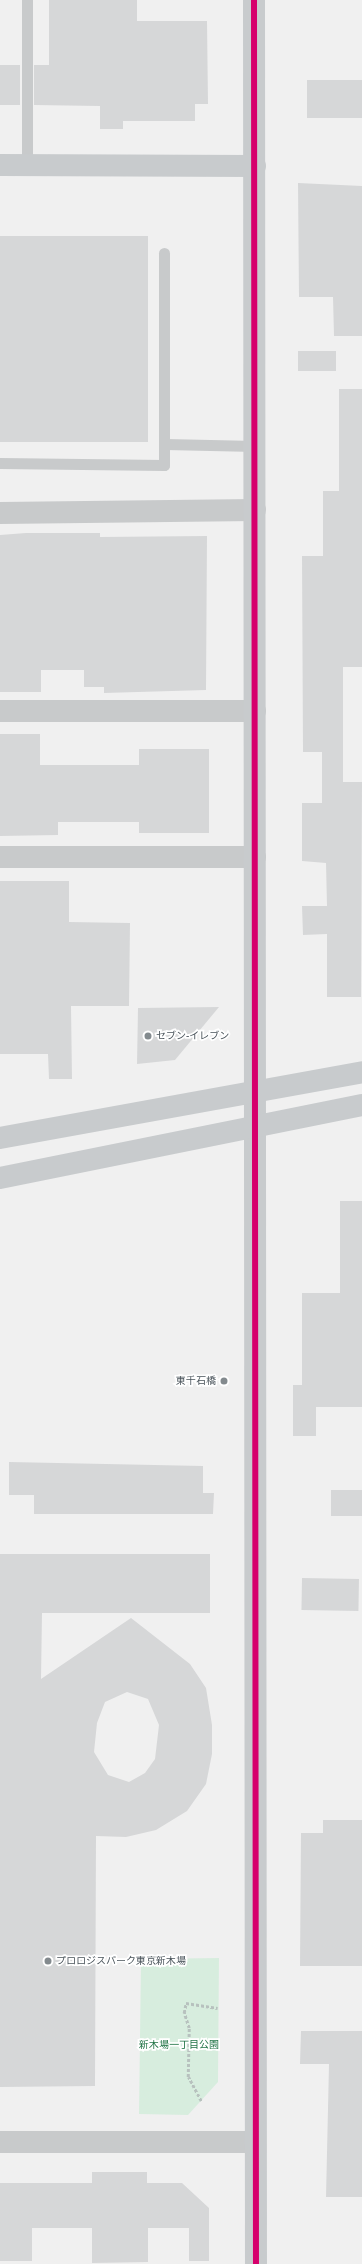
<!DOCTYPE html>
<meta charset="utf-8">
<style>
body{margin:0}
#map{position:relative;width:362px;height:2264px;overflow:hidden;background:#f0f0f0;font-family:Arial,"Noto Sans JP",sans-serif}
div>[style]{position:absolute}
.green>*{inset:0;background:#d7edde}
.building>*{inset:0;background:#d6d7d8;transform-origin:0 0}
.path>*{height:2.5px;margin-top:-1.25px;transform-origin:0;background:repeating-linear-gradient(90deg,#b7c1be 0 3px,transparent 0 5px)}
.lane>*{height:11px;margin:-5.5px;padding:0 5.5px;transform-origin:5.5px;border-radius:5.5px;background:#c8cacb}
.street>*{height:22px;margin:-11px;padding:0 11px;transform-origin:11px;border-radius:11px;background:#c8cacb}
.secondary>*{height:22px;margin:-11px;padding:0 11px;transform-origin:11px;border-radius:11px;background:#c8cbcd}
.cycleway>*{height:6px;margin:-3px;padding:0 3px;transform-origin:3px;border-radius:3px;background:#d6006c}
.dots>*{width:11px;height:11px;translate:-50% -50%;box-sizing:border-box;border:2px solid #fff;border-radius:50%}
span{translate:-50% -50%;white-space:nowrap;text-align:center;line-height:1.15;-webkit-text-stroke:3.5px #fff;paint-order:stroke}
.poi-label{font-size:10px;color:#49535a}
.left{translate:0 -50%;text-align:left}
.right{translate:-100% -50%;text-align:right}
.park-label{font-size:10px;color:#217446}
</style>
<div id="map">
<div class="green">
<i style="clip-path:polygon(219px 1958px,218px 2082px,188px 2115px,139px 2114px,141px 1959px)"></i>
</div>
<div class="building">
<i style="clip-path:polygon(49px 0,137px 0,137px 21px,207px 21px,208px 104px,195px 104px,195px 121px,123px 121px,123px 129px,100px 129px,100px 106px,34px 105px,34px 65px,49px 65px)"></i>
<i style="left:0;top:65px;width:20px;height:40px"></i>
<i style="left:307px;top:80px;width:55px;height:38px"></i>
<i style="clip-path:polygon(298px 183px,362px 186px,362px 336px,334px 336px,333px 297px,299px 297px)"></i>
<i style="left:0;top:236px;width:148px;height:206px"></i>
<i style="left:298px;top:351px;width:38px;height:20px"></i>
<i style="clip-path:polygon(339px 389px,362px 389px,362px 667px,343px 667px,343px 782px,362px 782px,361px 997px,327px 997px,327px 934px,303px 935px,302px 906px,327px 906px,326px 863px,302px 861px,302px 803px,322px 803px,322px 752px,303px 752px,302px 556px,323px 556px,323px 491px,339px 491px)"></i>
<i style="clip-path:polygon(26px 533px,100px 533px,100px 537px,207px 536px,206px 690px,104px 693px,104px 687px,84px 687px,84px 670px,41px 670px,41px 692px,0 692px,0 535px)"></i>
<i style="clip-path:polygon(0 734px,40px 734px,40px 765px,139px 765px,139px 749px,209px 749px,209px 833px,139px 833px,139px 822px,58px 822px,58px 835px,0 836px)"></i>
<i style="clip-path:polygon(0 881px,69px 881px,69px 922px,130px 923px,129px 1006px,71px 1006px,72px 1079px,49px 1079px,48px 1054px,0 1054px)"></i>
<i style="clip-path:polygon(219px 1007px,175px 1060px,137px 1064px,138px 1008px)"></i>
<i style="clip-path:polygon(340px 1201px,362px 1201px,362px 1407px,316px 1407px,316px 1436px,293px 1436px,293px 1385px,302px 1385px,302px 1293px,340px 1293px)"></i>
<i style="clip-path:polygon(9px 1462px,203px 1466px,203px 1493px,214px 1493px,213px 1514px,34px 1514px,34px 1495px,9px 1495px)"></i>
<i style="left:331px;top:1490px;width:31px;height:26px"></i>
<i style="clip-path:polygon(evenodd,0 1554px,210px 1554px,210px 1613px,42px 1613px,41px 1679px,131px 1618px,190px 1664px,206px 1688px,212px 1725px,212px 1754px,206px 1784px,187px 1811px,156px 1830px,126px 1837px,96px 1836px,95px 2086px,0 2087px,0 1554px,127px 1692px,148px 1699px,159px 1725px,155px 1759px,145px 1773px,129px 1782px,108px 1775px,94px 1752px,97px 1723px,105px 1702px,127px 1692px)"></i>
<i style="left:302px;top:1578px;width:57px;height:32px;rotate:1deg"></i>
<i style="clip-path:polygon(323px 1820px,362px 1820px,362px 1966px,300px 1966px,301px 1833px,323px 1833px)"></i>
<i style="clip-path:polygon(301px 2031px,362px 2031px,362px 2197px,326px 2197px,329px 2064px,300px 2064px)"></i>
<i style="clip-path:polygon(92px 2172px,147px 2172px,147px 2183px,182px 2183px,209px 2208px,209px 2261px,189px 2261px,189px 2228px,148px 2228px,148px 2262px,92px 2263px,92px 2228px,32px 2228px,32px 2261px,0 2261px,0 2183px,92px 2183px)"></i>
</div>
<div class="path">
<i style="left:201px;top:2101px;width:27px;rotate:-118deg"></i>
<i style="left:188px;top:2077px;width:49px;rotate:-88.8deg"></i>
<i style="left:189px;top:2028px;width:16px;rotate:-108deg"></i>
<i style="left:184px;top:2013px;width:10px;rotate:-79deg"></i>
<i style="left:186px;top:2003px;width:32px;rotate:9deg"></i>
</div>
<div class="lane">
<i style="left:27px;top:0;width:165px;rotate:90deg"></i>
<i style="left:165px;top:444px;width:90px;rotate:1.3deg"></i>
<i style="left:0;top:463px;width:164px;rotate:0.7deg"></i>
<i style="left:164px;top:465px;width:212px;rotate:-90deg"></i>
</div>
<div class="street">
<i style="left:0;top:513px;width:255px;rotate:-0.7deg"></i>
<i style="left:0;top:711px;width:255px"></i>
<i style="left:0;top:857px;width:255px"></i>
<i style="left:0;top:2142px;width:255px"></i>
</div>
<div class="secondary">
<i style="left:254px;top:0;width:2264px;rotate:89.95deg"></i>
<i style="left:0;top:165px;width:255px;rotate:0.2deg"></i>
<i style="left:0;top:1138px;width:368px;rotate:-10.3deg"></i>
<i style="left:0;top:1178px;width:369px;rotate:-11.4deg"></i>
</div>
<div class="cycleway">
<i style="left:254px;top:0;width:2264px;rotate:89.95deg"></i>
</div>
<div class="dots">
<i style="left:148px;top:1036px;background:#838a8e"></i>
<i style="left:224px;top:1381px;background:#838a8e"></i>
<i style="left:48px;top:1961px;background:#838a8e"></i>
</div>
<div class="poi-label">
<span class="left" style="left:156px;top:1036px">セブン-イレブン</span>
<span class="right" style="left:216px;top:1381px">東千石橋</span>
<span class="left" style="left:56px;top:1961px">プロロジスパーク東京新木場</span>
</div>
<div class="park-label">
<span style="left:179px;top:2045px">新木場一丁目公園</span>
</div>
</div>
